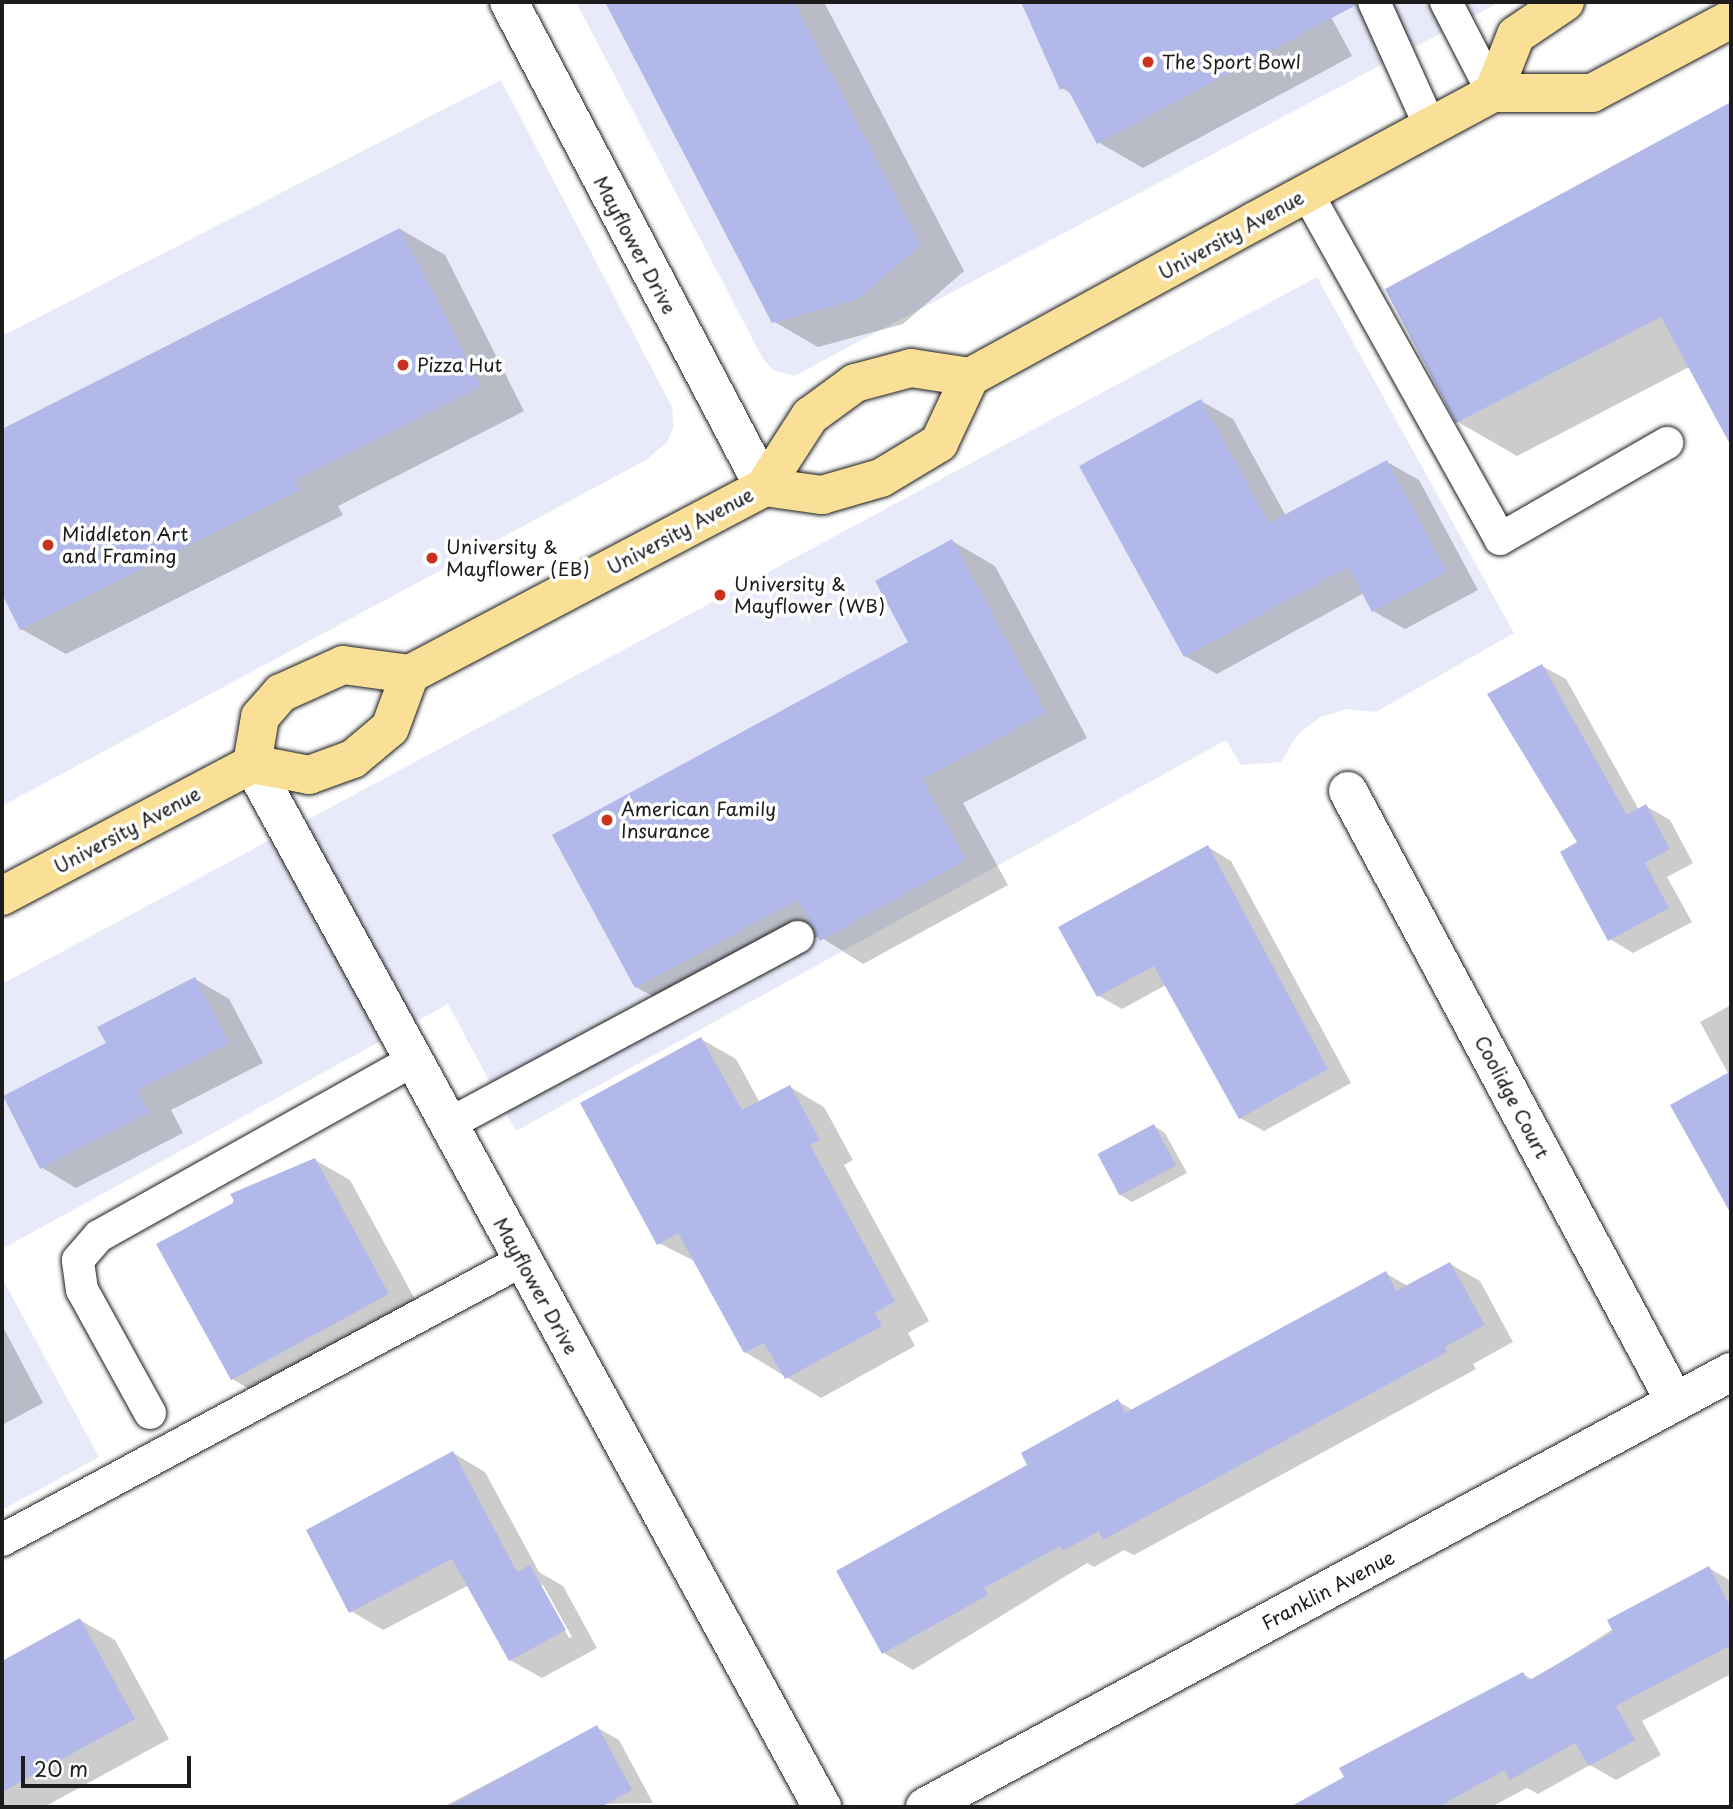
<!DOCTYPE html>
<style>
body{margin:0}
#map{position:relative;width:1733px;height:1809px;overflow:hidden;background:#fff;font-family:"Playpen Sans",sans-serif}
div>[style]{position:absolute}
.built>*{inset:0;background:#e8eaf9}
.shadow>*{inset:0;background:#0003}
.building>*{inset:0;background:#b2b9ea;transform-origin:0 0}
.roads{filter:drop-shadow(0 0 2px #1c1c1c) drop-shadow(0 0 2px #1c1c1c)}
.lane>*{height:32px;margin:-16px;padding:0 16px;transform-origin:16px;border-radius:16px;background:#fff}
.street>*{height:38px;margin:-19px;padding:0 19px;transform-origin:19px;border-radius:19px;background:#fff}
.primary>*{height:38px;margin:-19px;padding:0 19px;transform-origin:19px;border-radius:19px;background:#f9e096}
.dots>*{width:19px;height:19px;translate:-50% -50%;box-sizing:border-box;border:4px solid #fff;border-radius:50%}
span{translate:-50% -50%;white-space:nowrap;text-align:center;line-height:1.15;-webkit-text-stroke:7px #fff;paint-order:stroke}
.poi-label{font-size:19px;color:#1c1c1c}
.left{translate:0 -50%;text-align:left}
.street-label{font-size:19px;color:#1c1c1c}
.frame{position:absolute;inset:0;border:4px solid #1c1c1c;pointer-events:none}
.scale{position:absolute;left:21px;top:1756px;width:170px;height:32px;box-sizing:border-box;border:4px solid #1c1c1c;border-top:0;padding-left:9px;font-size:21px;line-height:24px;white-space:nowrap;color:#1c1c1c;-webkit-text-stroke:5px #fff;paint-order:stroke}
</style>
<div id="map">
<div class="built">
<i style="clip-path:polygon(576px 2px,1500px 2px,794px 376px,773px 370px,763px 359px)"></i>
<i style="clip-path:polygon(501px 80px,672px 407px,674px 427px,667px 442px,646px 460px,2px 806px,2px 336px)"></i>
<i style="clip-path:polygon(1317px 277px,1514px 633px,1376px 712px,1346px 709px,1319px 718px,1297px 735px,1281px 762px,1241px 765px,1226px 740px,516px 1131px,448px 1004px,2px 1249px,2px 984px)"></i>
<i style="clip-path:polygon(2px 1278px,99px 1457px,2px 1510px)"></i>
</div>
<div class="shadow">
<i style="clip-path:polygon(607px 2px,824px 2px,964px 271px,903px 324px,818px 347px,773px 321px)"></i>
<i style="clip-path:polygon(1021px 2px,1323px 2px,1352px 56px,1143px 168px,1098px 142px,1073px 95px,1062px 88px)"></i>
<i style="clip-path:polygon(1725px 107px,1731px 111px,1731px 444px,1689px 367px,1517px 456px,1458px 422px)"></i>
<i style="clip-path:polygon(400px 229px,445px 255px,524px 411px,338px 506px,343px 515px,66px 654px,21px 629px,2px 590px,2px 431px)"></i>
<i style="clip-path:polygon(1201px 401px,1233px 419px,1286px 516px,1387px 462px,1419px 480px,1478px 590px,1405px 629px,1373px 611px,1364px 593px,1217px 674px,1185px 656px)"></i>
<i style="clip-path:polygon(952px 541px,995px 566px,1087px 738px,963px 803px,1008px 885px,863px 964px,819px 936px,679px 1011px,636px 987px,910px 643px)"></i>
<i style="clip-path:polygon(1542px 666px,1566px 679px,1639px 810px,1646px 806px,1670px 820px,1693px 863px,1667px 877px,1692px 922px,1633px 953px,1610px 939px,1580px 843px)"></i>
<i style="clip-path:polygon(1208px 847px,1231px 861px,1351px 1083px,1264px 1131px,1240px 1118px,1166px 985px,1122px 1009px,1099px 996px)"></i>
<i style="clip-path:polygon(195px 979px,229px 999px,263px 1063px,171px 1110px,183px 1133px,76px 1188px,41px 1167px,108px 1044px)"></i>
<i style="clip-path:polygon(1731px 1005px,1731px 1201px,1724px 1196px,1729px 1075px,1700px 1022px)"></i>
<i style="clip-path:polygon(701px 1039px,736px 1059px,760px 1103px,790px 1087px,824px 1107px,853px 1160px,844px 1165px,929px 1321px,908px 1333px,915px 1346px,821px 1398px,745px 1352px,696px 1262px,659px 1243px)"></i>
<i style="clip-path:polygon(1154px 1126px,1165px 1133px,1187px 1173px,1132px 1202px,1121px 1195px)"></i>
<i style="clip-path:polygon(315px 1160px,350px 1180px,423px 1314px,267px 1399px,232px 1379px,233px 1194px)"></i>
<i style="clip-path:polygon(1450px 1264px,1480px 1281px,1513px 1342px,1473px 1364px,1476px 1369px,1134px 1555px,1124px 1550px,1094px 1567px,1087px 1563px,913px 1670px,884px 1653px,1030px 1466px,1118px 1401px,1134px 1411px,1385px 1273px,1408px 1286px)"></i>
<i style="clip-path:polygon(2px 1325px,43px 1403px,2px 1425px)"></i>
<i style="clip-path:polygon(evenodd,453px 1453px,485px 1472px,539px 1572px,563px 1586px,597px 1648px,542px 1678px,510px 1660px,469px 1585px,383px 1630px,351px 1611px,453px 1453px,539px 1585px,543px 1585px,572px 1637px,569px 1638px,539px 1585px)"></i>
<i style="clip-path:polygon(1709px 1568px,1731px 1581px,1731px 1674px,1642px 1721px,1661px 1755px,1616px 1780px,1590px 1765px,1538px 1794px,1527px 1788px,1491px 1807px,1293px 1807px,1523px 1674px,1533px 1680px)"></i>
<i style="clip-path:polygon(80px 1620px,115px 1640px,169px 1739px,44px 1807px,2px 1807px,2px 1663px)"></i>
<i style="clip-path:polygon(596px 1727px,619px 1740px,653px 1803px,443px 1807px)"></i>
</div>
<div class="building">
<i style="clip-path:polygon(605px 2px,794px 2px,921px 245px,858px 299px,772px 323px)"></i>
<i style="clip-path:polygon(1021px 2px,1356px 2px,1356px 5px,1097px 144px,1066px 86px,1060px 90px)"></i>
<i style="clip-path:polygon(1731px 102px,1731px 446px,1661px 317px,1456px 423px,1385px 289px)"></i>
<i style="clip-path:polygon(400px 228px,481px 386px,295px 480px,299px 490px,20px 630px,2px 594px,2px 429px)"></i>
<i style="clip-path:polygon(1201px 399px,1269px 523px,1387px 460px,1447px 572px,1372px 612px,1348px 567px,1184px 657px,1079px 466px)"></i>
<i style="clip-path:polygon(952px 539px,1046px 713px,922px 779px,966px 860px,820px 941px,798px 900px,635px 988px,552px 835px,908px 642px,875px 581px)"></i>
<i style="clip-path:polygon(1542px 664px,1627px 815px,1646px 804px,1670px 849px,1645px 863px,1669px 908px,1608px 941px,1560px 852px,1577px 842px,1487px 694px)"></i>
<i style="clip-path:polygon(1208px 845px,1328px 1069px,1239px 1119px,1154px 966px,1097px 997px,1058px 927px)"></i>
<i style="clip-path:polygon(195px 977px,229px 1043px,137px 1090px,149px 1112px,40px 1169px,3px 1096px,106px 1043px,97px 1027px)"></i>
<i style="clip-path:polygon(701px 1037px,742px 1110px,790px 1085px,820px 1140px,810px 1145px,895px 1301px,875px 1313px,882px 1326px,785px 1379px,764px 1343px,744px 1353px,678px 1233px,657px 1245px,580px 1103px)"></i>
<i style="clip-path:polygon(1731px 1071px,1731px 1214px,1670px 1105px)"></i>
<i style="left:1154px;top:1124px;width:47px;height:64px;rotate:62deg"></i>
<i style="clip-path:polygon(315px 1158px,389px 1294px,231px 1380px,156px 1244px,235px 1202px,230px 1194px)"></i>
<i style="clip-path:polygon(1450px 1262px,1485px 1325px,1445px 1347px,1447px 1352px,1103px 1540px,1099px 1531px,1063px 1551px,1060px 1546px,984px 1588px,988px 1595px,882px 1654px,836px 1571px,1027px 1465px,1021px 1453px,1118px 1399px,1125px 1413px,1386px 1271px,1396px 1291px)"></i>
<i style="clip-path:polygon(453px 1451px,517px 1572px,530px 1565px,566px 1630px,509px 1661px,452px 1559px,349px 1613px,306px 1530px)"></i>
<i style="clip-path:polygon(1709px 1566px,1731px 1608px,1731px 1645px,1616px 1706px,1635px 1740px,1589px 1766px,1575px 1743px,1510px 1780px,1505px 1770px,1438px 1807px,1290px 1807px,1344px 1777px,1339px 1768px,1523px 1672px,1528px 1681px,1613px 1632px,1607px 1620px)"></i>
<i style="clip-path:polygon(80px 1618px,135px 1719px,2px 1792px,2px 1661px)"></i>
<i style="clip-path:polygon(597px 1725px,632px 1790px,601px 1807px,447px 1807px)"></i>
</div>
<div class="roads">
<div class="lane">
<i style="left:1374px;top:2px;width:136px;rotate:65.7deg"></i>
<i style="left:1446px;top:2px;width:102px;rotate:62.7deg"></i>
<i style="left:1307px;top:193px;width:396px;rotate:60.8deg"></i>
<i style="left:1500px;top:539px;width:193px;rotate:-29.9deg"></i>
<i style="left:447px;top:1125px;width:398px;rotate:-28.2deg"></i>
<i style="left:150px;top:1413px;width:141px;rotate:-118.9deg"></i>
<i style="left:82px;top:1290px;width:30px;rotate:-98deg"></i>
<i style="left:78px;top:1260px;width:32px;rotate:-49deg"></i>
<i style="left:99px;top:1236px;width:359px;rotate:-29.2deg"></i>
<i style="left:2px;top:1540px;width:591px;rotate:-28.25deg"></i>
</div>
<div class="street">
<i style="left:509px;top:2px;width:548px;rotate:62.27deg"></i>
<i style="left:252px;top:764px;width:1189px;rotate:61.34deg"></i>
<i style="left:1348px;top:791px;width:693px;rotate:61.84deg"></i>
<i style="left:925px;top:1807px;width:916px;rotate:-28.36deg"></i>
</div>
<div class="primary">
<i style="left:1493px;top:93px;width:62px;rotate:-68.4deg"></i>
<i style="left:1516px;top:35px;width:59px;rotate:-34deg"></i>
<i style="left:764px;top:487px;width:59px;rotate:7.9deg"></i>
<i style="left:822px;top:495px;width:61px;rotate:-16.1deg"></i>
<i style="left:881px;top:478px;width:68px;rotate:-31.1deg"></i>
<i style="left:939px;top:443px;width:73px;rotate:-64.8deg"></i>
<i style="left:970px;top:377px;width:325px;rotate:-28.7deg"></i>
<i style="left:1255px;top:221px;width:270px;rotate:-28.3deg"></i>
<i style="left:1493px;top:93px;width:99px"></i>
<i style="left:1592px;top:93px;width:157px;rotate:-28deg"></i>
<i style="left:252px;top:764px;width:48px;rotate:-80.3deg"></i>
<i style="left:260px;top:717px;width:32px;rotate:-49deg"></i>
<i style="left:281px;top:693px;width:68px;rotate:-24.3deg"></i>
<i style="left:343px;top:665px;width:68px;rotate:7.7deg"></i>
<i style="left:410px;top:674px;width:400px;rotate:-27.8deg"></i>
<i style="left:764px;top:487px;width:85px;rotate:-57.1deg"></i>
<i style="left:810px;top:416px;width:56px;rotate:-36.3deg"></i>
<i style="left:855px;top:383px;width:58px;rotate:-15deg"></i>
<i style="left:911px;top:368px;width:60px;rotate:8.7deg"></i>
<i style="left:2px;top:896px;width:283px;rotate:-27.8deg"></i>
<i style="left:252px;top:764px;width:58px;rotate:10.9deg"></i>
<i style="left:309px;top:775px;width:47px;rotate:-20deg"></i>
<i style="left:353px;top:759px;width:48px;rotate:-40deg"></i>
<i style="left:390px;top:728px;width:58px;rotate:-69.7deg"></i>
</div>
</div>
<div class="dots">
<i style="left:1148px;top:62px;background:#c8321e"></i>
<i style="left:403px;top:365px;background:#c8321e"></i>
<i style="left:48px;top:545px;background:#c8321e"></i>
<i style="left:432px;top:558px;background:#c8321e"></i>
<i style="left:720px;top:595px;background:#c8321e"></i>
<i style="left:607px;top:820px;background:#c8321e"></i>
</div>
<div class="poi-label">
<span class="left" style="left:1162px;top:62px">The Sport Bowl</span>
<span class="left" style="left:417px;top:365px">Pizza Hut</span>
<span class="left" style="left:62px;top:545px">Middleton Art<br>and Framing</span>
<span class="left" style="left:446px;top:558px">University &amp;<br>Mayflower (EB)</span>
<span class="left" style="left:734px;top:595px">University &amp;<br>Mayflower (WB)</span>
<span class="left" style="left:621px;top:820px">American Family<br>Insurance</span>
</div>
<div class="street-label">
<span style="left:1231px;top:235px;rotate:-29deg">University Avenue</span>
<span style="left:635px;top:245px;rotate:62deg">Mayflower Drive</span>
<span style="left:680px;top:531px;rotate:-28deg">University Avenue</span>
<span style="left:127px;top:830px;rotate:-28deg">University Avenue</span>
<span style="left:1512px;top:1097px;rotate:62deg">Coolidge Court</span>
<span style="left:536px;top:1286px;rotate:61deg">Mayflower Drive</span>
<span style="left:1328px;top:1590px;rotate:-28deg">Franklin Avenue</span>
</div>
<div class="frame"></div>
<div class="scale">20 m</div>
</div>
